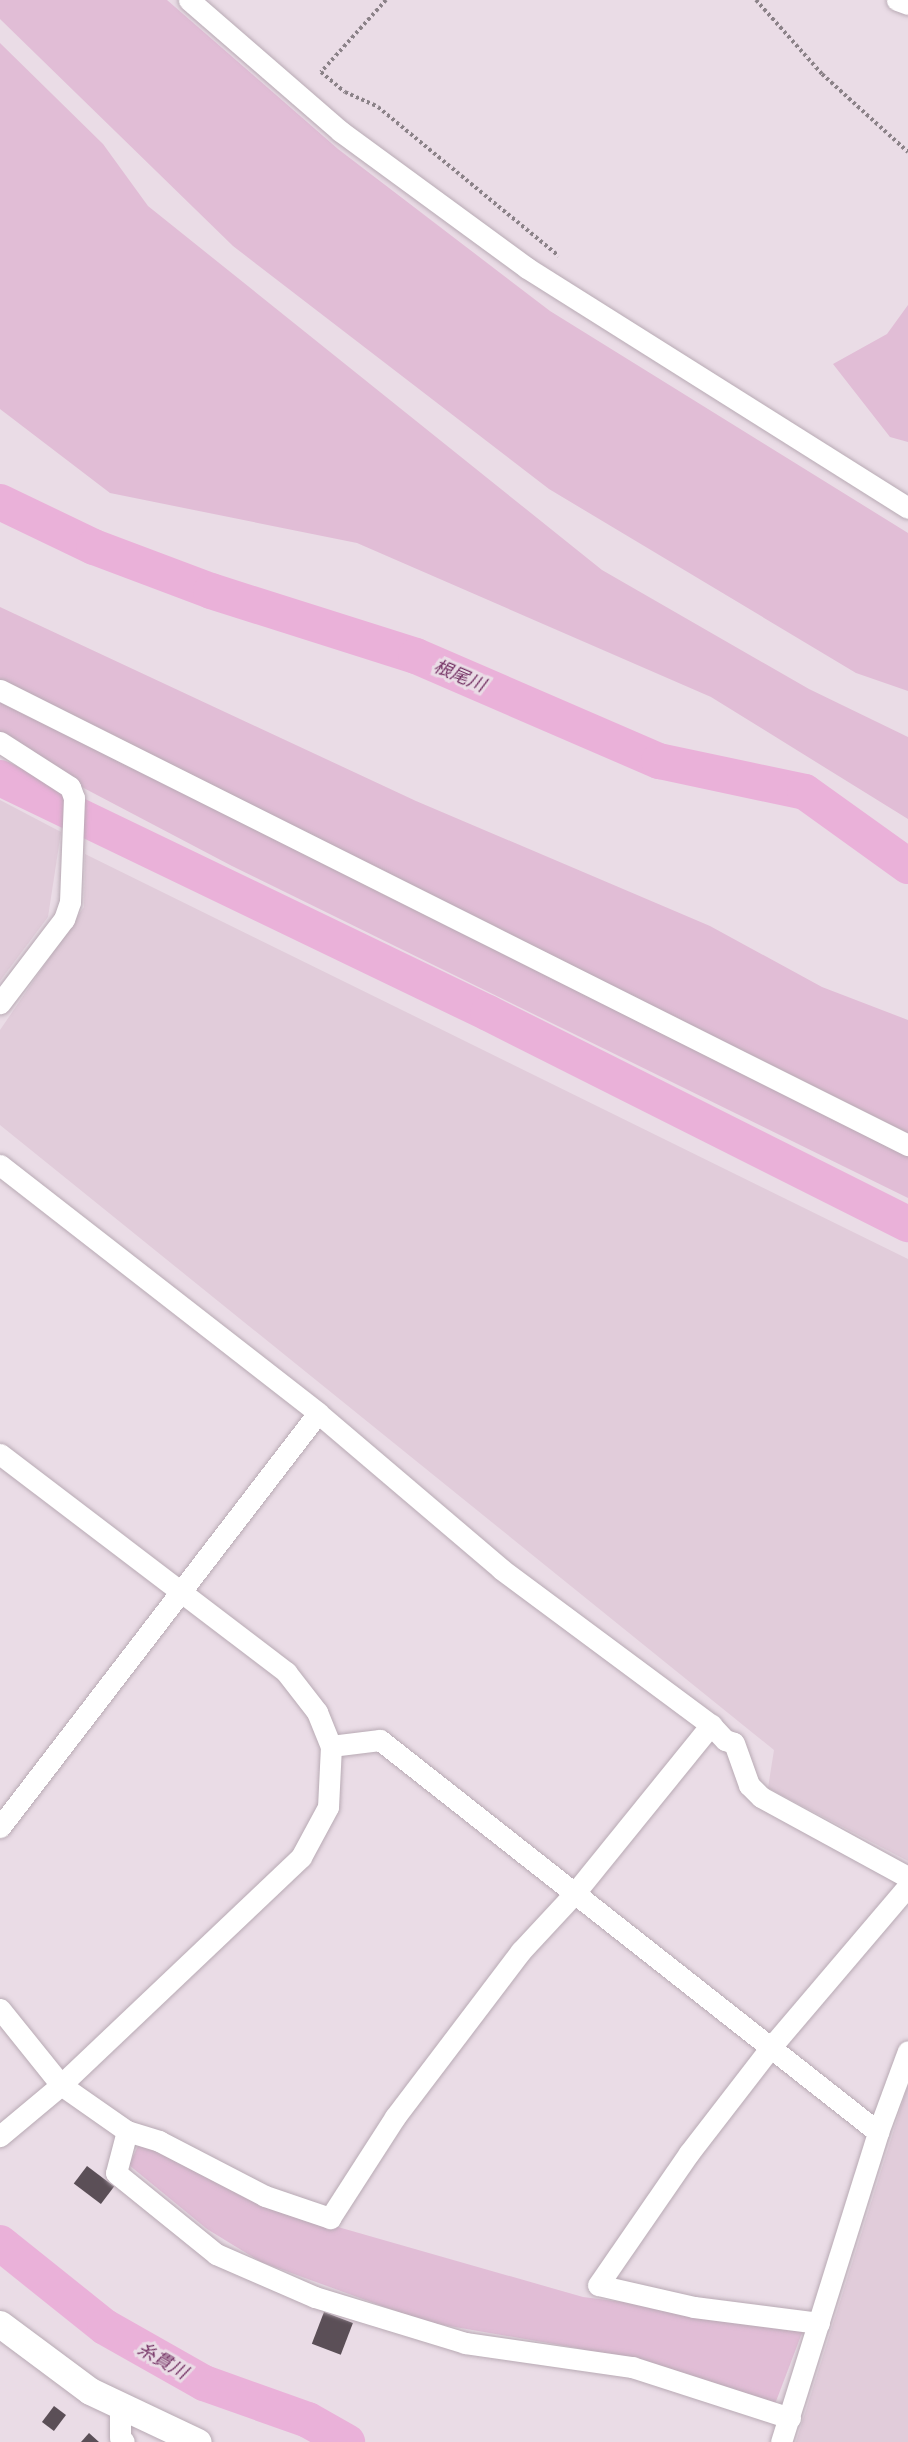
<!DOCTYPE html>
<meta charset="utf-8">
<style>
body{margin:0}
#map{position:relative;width:908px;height:2442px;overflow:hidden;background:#eadce6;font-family:"Golos Text","Noto Sans JP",sans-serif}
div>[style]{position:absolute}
.built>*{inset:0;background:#e1ccda}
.green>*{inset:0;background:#e1bdd6}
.river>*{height:36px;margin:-18px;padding:0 18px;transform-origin:18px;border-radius:18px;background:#eab1d9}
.building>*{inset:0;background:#5b4f57;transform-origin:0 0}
.path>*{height:4px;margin-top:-2px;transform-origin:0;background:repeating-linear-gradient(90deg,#8b8288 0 3px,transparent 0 6px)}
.roads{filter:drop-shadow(0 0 2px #b8aab4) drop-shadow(0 0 2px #b8aab4)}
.minor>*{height:21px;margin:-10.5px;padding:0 10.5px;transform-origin:10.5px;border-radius:10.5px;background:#fff}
.major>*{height:27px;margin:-13.5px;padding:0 13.5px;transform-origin:13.5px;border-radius:13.5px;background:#fff}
span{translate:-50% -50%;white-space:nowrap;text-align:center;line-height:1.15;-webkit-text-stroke:6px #eadce6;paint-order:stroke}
.water-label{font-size:18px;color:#743264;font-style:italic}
</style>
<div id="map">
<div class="built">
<i style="clip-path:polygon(0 800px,61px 832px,48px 917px,0 981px)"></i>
<i style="clip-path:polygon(85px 854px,908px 1259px,908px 1861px,768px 1788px,774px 1750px,0 1125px,0 1030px,84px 907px)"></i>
<i style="clip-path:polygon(908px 2085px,908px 2442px,796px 2442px)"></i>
</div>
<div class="green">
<i style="clip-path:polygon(0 0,167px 0,338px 149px,550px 311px,908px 533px,908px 691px,856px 673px,549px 489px,233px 246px,0 19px)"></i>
<i style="clip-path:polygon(0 43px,103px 144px,148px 206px,602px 570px,809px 689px,908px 737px,908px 819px,711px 697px,357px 543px,110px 493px,0 409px)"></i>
<i style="clip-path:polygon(908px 305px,908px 442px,890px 437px,833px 364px,887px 334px)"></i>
<i style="clip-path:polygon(0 607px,416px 801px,710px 926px,822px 987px,908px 1020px,908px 1198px,232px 866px,0 744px)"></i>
<i style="clip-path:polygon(140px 2142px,331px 2225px,583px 2297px,805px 2325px,775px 2404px,577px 2348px,426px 2322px,261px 2262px,207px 2229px,129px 2165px)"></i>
</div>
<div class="river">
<i style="left:0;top:502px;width:104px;rotate:25.6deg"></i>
<i style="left:94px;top:547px;width:125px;rotate:20.6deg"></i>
<i style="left:211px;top:591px;width:215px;rotate:17.6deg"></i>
<i style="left:416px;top:656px;width:265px;rotate:23.4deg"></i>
<i style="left:659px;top:761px;width:149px;rotate:12deg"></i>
<i style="left:805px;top:792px;width:127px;rotate:35.7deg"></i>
<i style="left:0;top:778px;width:542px;rotate:25.71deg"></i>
<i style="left:488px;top:1013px;width:470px;rotate:26.7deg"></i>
<i style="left:0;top:2243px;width:134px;rotate:38.7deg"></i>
<i style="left:105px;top:2327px;width:114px;rotate:29.5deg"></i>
<i style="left:204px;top:2383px;width:110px;rotate:19.6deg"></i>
<i style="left:308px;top:2420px;width:45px;rotate:29.4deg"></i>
</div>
<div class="building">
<i style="left:87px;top:2166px;width:34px;height:22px;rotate:37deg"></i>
<i style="left:324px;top:2312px;width:31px;height:34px;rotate:21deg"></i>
<i style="left:54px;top:2406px;width:15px;height:20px;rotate:37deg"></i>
<i style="clip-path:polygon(89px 2433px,99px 2442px,81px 2442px)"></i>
</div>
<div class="path">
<i style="left:386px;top:0;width:97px;rotate:132.1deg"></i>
<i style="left:321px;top:72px;width:31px;rotate:40deg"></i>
<i style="left:345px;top:92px;width:36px;rotate:24deg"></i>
<i style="left:378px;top:107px;width:234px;rotate:39.5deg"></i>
<i style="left:756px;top:0;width:99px;rotate:48.3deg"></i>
<i style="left:822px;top:74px;width:116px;rotate:42.2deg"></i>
</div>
<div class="roads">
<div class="minor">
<i style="left:189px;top:0;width:200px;rotate:40.9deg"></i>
<i style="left:340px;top:131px;width:232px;rotate:36.2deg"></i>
<i style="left:527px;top:268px;width:450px;rotate:32.2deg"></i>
<i style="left:897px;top:0;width:12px;rotate:20deg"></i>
<i style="left:0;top:690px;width:1016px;rotate:26.62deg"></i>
<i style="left:0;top:742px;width:83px;rotate:32.7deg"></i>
<i style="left:70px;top:787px;width:12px;rotate:70deg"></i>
<i style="left:74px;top:798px;width:104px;rotate:92.2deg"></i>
<i style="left:70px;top:902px;width:18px;rotate:109deg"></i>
<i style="left:64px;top:919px;width:106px;rotate:127.3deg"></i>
<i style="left:0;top:1165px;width:403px;rotate:37.9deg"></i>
<i style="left:318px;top:1413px;width:240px;rotate:40.4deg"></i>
<i style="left:501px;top:1569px;width:262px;rotate:36.6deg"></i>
<i style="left:711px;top:1725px;width:21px;rotate:47deg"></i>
<i style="left:725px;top:1740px;width:9px;rotate:18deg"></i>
<i style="left:734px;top:1743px;width:45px;rotate:70.3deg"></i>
<i style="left:749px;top:1785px;width:17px;rotate:45deg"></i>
<i style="left:761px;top:1797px;width:167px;rotate:28.6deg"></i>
<i style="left:0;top:1454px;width:360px;rotate:37.3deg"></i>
<i style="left:286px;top:1672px;width:51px;rotate:52.2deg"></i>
<i style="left:317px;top:1712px;width:37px;rotate:68deg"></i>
<i style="left:331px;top:1746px;width:61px;rotate:92.8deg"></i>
<i style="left:328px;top:1807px;width:57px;rotate:118.4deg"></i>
<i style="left:301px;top:1857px;width:331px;rotate:136.5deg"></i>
<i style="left:61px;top:2085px;width:80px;rotate:140.1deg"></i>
<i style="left:331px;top:1746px;width:49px;rotate:-7deg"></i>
<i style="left:380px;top:1740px;width:634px;rotate:38.21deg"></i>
<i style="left:0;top:1827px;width:522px;rotate:-52.47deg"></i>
<i style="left:0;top:2009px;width:97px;rotate:51.2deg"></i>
<i style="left:61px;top:2085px;width:80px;rotate:34.9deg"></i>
<i style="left:127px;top:2131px;width:43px;rotate:104.7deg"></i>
<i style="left:116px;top:2173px;width:129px;rotate:39deg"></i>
<i style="left:216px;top:2254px;width:108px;rotate:23.5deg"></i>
<i style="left:315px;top:2297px;width:157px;rotate:17deg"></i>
<i style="left:465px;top:2343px;width:169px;rotate:8.2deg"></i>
<i style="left:632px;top:2367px;width:166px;rotate:17.9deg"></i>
<i style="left:127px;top:2131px;width:34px;rotate:17deg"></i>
<i style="left:159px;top:2141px;width:119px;rotate:27.4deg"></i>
<i style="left:265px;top:2196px;width:69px;rotate:18.7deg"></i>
<i style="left:330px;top:2218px;width:120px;rotate:-57.2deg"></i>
<i style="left:395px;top:2117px;width:208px;rotate:-52.8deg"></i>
<i style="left:521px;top:1951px;width:78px;rotate:-47.1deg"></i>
<i style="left:574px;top:1894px;width:218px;rotate:-51deg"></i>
<i style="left:819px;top:2323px;width:126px;rotate:-172.7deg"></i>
<i style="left:694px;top:2307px;width:98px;rotate:-167.1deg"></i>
<i style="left:598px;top:2285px;width:160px;rotate:-55.4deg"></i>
<i style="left:689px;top:2153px;width:134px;rotate:-52.3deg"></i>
<i style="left:771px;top:2047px;width:211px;rotate:-49.6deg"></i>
<i style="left:120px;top:2407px;width:30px;rotate:90deg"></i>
<i style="left:120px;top:2437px;width:6px;rotate:51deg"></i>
<i style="left:781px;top:2442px;width:325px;rotate:-72.6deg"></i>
<i style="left:878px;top:2132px;width:86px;rotate:-69.7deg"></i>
</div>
<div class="major">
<i style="left:0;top:2324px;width:112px;rotate:36.7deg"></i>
<i style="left:90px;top:2391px;width:119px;rotate:25.3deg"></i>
</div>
</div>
<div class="water-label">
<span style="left:460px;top:675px;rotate:23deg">根尾川</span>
<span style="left:163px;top:2360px;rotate:30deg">糸貫川</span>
</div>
</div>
